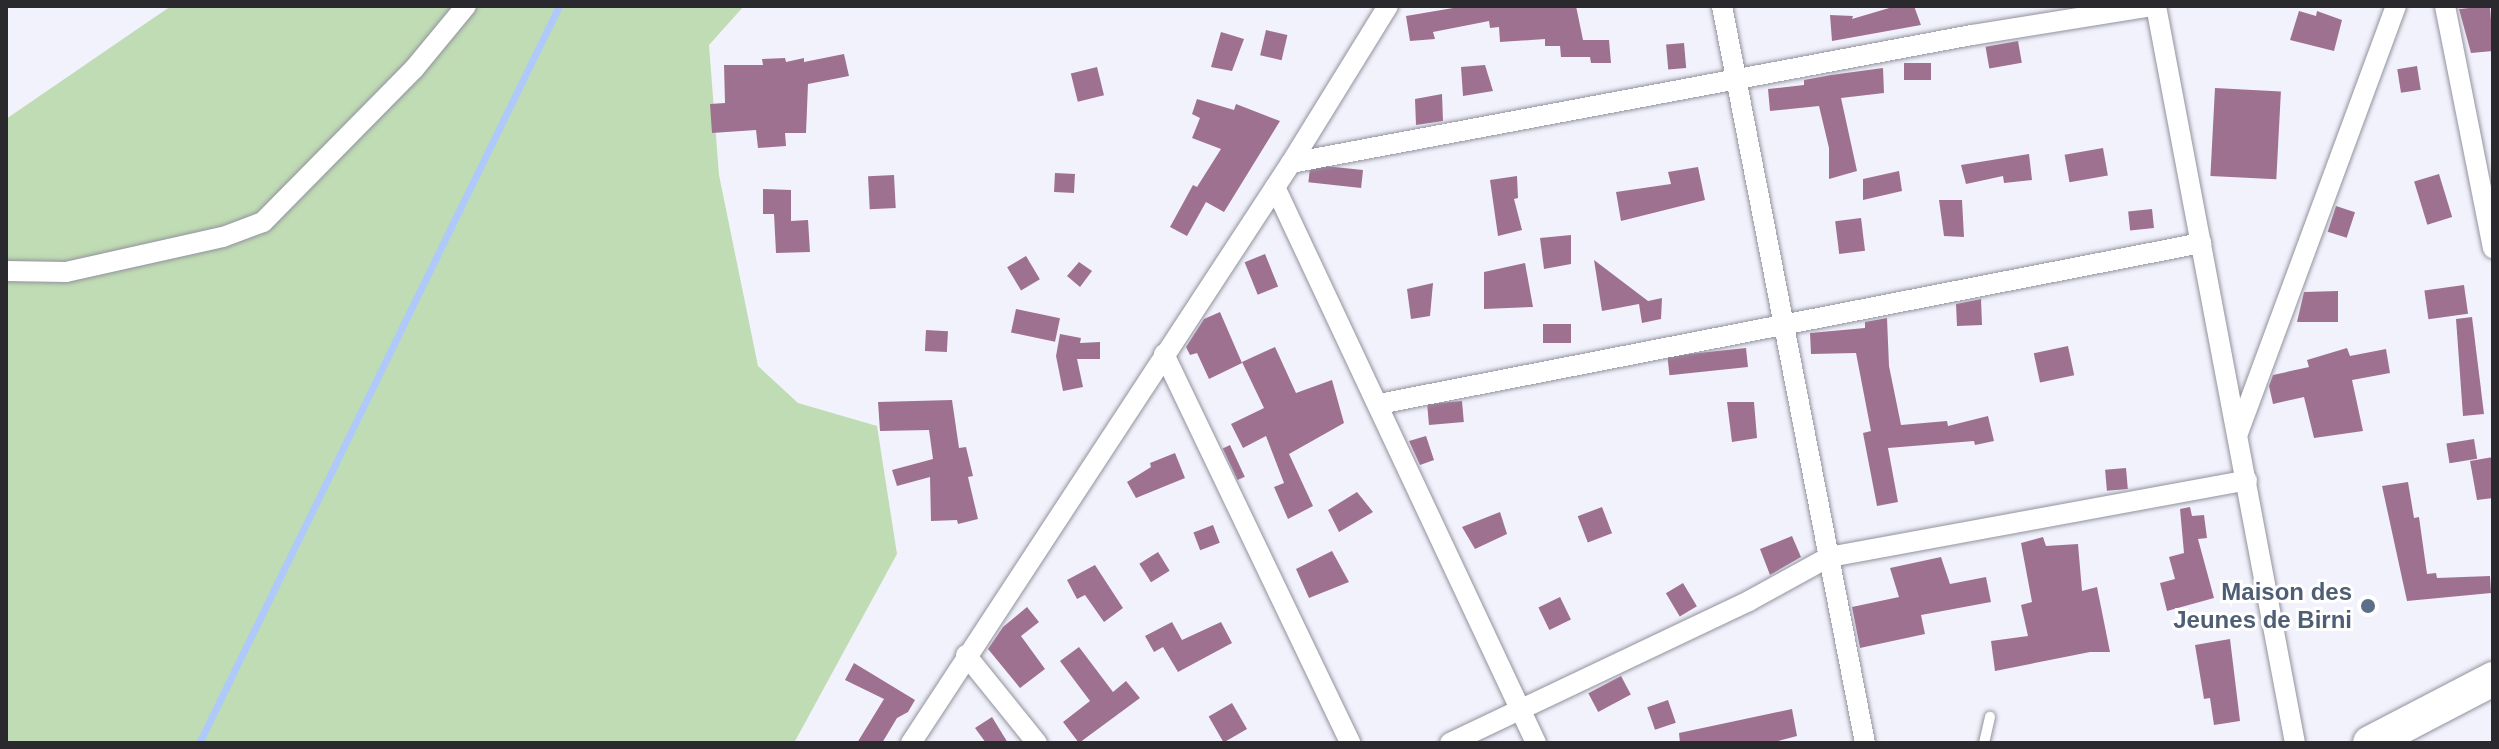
<!DOCTYPE html>
<style>
body{margin:0}
#map{position:relative;width:2499px;height:749px;overflow:hidden;background:#f2f2fd;font-family:Arial,sans-serif}
div>[style]{position:absolute}
.green>*{inset:0;background:#c0dcb4}
.stream>*{height:7px;margin:-3.5px;padding:0 3.5px;transform-origin:3.5px;border-radius:3.5px;background:#afcafa}
.building>*{inset:0;background:#9f7191;transform-origin:0 0}
.roads{filter:drop-shadow(0 0 2px #92929d) drop-shadow(0 0 2px #92929d)}
.service>*{height:10px;margin:-5px;padding:0 5px;transform-origin:5px;border-radius:5px;background:#fff}
.minor>*{height:20px;margin:-10px;padding:0 10px;transform-origin:10px;border-radius:10px;background:#fff}
.trunk>*{height:34px;margin:-17px;padding:0 17px;transform-origin:17px;border-radius:17px;background:#fff}
.dots>*{width:22px;height:22px;translate:-50% -50%;box-sizing:border-box;border:4px solid #fff;border-radius:50%}
span{translate:-50% -50%;white-space:nowrap;text-align:center;line-height:1.15;-webkit-text-stroke:6px #fff;paint-order:stroke}
.service-label{font-size:24px;color:#4e5e75;font-weight:700}
.right{translate:-100% -50%;text-align:right}
.frame{position:absolute;inset:0;border:8px solid #2a2a2e;pointer-events:none}
</style>
<div id="map">
<div class="green">
<i style="clip-path:polygon(171px 6px,744px 6px,709px 45px,719px 175px,758px 366px,798px 403px,877px 426px,897px 554px,794px 743px,6px 743px,6px 119px)"></i>
</div>
<div class="stream">
<i style="left:199px;top:743px;width:820px;rotate:-63.97deg"></i>
</div>
<div class="building">
<i style="clip-path:polygon(1465px 6px,1576px 6px,1583px 40px,1609px 40px,1611px 63px,1591px 63px,1590px 57px,1561px 57px,1560px 46px,1545px 46px,1545px 39px,1500px 42px,1499px 27px,1490px 28px,1489px 21px,1433px 32px,1435px 39px,1410px 41px,1406px 16px)"></i>
<i style="clip-path:polygon(1896px 6px,1914px 6px,1921px 25px,1832px 41px,1830px 15px,1853px 16px,1852px 19px)"></i>
<i style="clip-path:polygon(2490px 6px,2493px 51px,2471px 53px,2459px 9px)"></i>
<i style="clip-path:polygon(2299px 11px,2316px 16px,2317px 11px,2342px 20px,2334px 51px,2290px 40px)"></i>
<i style="left:1266px;top:30px;width:22px;height:26px;rotate:13deg"></i>
<i style="clip-path:polygon(1221px 32px,1244px 39px,1232px 71px,1211px 67px)"></i>
<i style="left:2018px;top:41px;width:22px;height:33px;rotate:80deg"></i>
<i style="left:1684px;top:43px;width:25px;height:18px;rotate:85deg"></i>
<i style="clip-path:polygon(844px 54px,849px 76px,808px 84px,806px 133px,785px 133px,786px 146px,758px 148px,756px 130px,712px 133px,710px 104px,725px 103px,724px 65px,763px 65px,762px 59px,785px 58px,786px 62px,804px 58px,804px 62px)"></i>
<i style="left:1904px;top:63px;width:27px;height:17px"></i>
<i style="clip-path:polygon(1485px 65px,1493px 91px,1463px 96px,1461px 67px)"></i>
<i style="left:2417px;top:66px;width:24px;height:20px;rotate:81deg"></i>
<i style="left:1097px;top:67px;width:29px;height:27px;rotate:76deg"></i>
<i style="clip-path:polygon(1883px 68px,1884px 93px,1841px 98px,1857px 171px,1829px 179px,1829px 148px,1819px 106px,1770px 111px,1768px 89px,1804px 85px,1804px 80px,1831px 75px)"></i>
<i style="left:2215px;top:88px;width:66px;height:88px;rotate:3deg"></i>
<i style="clip-path:polygon(1442px 94px,1443px 121px,1416px 125px,1415px 99px)"></i>
<i style="clip-path:polygon(1197px 99px,1234px 110px,1236px 104px,1280px 121px,1224px 212px,1206px 202px,1187px 236px,1170px 227px,1193px 185px,1197px 187px,1221px 149px,1192px 138px,1200px 118px,1192px 114px)"></i>
<i style="left:2103px;top:148px;width:28px;height:39px;rotate:80deg"></i>
<i style="clip-path:polygon(2029px 154px,2032px 180px,2004px 183px,2003px 176px,1966px 184px,1961px 165px)"></i>
<i style="clip-path:polygon(1698px 167px,1705px 200px,1621px 221px,1616px 192px,1671px 184px,1668px 172px)"></i>
<i style="left:1363px;top:170px;width:18px;height:53px;rotate:96deg"></i>
<i style="clip-path:polygon(1899px 171px,1902px 191px,1863px 200px,1863px 179px)"></i>
<i style="left:1055px;top:173px;width:20px;height:19px;rotate:3deg"></i>
<i style="left:2439px;top:174px;width:45px;height:26px;rotate:73deg"></i>
<i style="left:894px;top:175px;width:33px;height:26px;rotate:87deg"></i>
<i style="clip-path:polygon(1517px 176px,1518px 198px,1514px 199px,1522px 230px,1498px 236px,1490px 180px)"></i>
<i style="clip-path:polygon(763px 189px,791px 190px,791px 221px,808px 220px,810px 252px,776px 253px,774px 214px,763px 214px)"></i>
<i style="clip-path:polygon(1939px 200px,1962px 200px,1964px 237px,1944px 236px)"></i>
<i style="left:2336px;top:206px;width:20px;height:27px;rotate:18deg"></i>
<i style="left:2152px;top:209px;width:19px;height:24px;rotate:84deg"></i>
<i style="left:1861px;top:218px;width:33px;height:26px;rotate:83deg"></i>
<i style="clip-path:polygon(1571px 235px,1571px 264px,1544px 269px,1540px 238px)"></i>
<i style="left:1265px;top:254px;width:35px;height:22px;rotate:68deg"></i>
<i style="left:1026px;top:256px;width:27px;height:22px;rotate:59deg"></i>
<i style="clip-path:polygon(1594px 260px,1648px 301px,1662px 298px,1661px 319px,1642px 323px,1639px 304px,1602px 311px)"></i>
<i style="clip-path:polygon(1079px 262px,1092px 271px,1080px 287px,1067px 276px)"></i>
<i style="clip-path:polygon(1525px 263px,1533px 307px,1484px 309px,1484px 272px)"></i>
<i style="clip-path:polygon(1433px 283px,1430px 316px,1411px 319px,1407px 289px)"></i>
<i style="left:2464px;top:285px;width:29px;height:40px;rotate:82deg"></i>
<i style="clip-path:polygon(2338px 291px,2338px 322px,2297px 322px,2304px 292px)"></i>
<i style="clip-path:polygon(1981px 299px,1982px 325px,1957px 326px,1956px 304px)"></i>
<i style="left:1016px;top:309px;width:45px;height:24px;rotate:12deg"></i>
<i style="clip-path:polygon(1220px 312px,1242px 363px,1209px 379px,1197px 353px,1190px 355px,1186px 347px,1204px 319px)"></i>
<i style="clip-path:polygon(2472px 317px,2484px 414px,2463px 416px,2456px 319px)"></i>
<i style="clip-path:polygon(1887px 318px,1889px 366px,1901px 425px,1947px 421px,1948px 426px,1988px 416px,1994px 441px,1975px 445px,1974px 441px,1888px 448px,1898px 502px,1877px 506px,1863px 433px,1871px 431px,1856px 353px,1811px 354px,1810px 333px,1865px 328px,1865px 322px)"></i>
<i style="left:1571px;top:324px;width:19px;height:28px;rotate:90deg"></i>
<i style="left:926px;top:330px;width:22px;height:21px;rotate:3deg"></i>
<i style="clip-path:polygon(1060px 334px,1081px 338px,1080px 343px,1100px 342px,1100px 359px,1077px 359px,1083px 387px,1063px 391px,1056px 356px)"></i>
<i style="left:2068px;top:346px;width:30px;height:35px;rotate:78deg"></i>
<i style="clip-path:polygon(1275px 347px,1296px 393px,1332px 380px,1344px 423px,1289px 454px,1313px 506px,1288px 519px,1274px 487px,1284px 483px,1266px 436px,1243px 448px,1231px 424px,1264px 408px,1242px 362px)"></i>
<i style="left:1746px;top:348px;width:19px;height:79px;rotate:84deg"></i>
<i style="clip-path:polygon(2347px 348px,2350px 356px,2386px 349px,2390px 373px,2352px 380px,2363px 431px,2314px 438px,2304px 397px,2273px 404px,2269px 386px,2273px 375px,2309px 367px,2307px 360px)"></i>
<i style="clip-path:polygon(952px 400px,959px 448px,966px 447px,973px 476px,968px 477px,978px 519px,958px 524px,957px 520px,931px 521px,930px 477px,897px 486px,892px 470px,933px 459px,929px 430px,880px 431px,878px 402px)"></i>
<i style="left:1462px;top:401px;width:21px;height:35px;rotate:85deg"></i>
<i style="clip-path:polygon(1727px 402px,1754px 402px,1757px 438px,1732px 442px)"></i>
<i style="clip-path:polygon(1426px 436px,1434px 460px,1420px 465px,1409px 441px)"></i>
<i style="left:2474px;top:439px;width:20px;height:28px;rotate:81deg"></i>
<i style="left:1230px;top:445px;width:35px;height:8px;rotate:65deg"></i>
<i style="clip-path:polygon(1175px 453px,1185px 478px,1136px 498px,1127px 482px,1151px 467px,1150px 463px)"></i>
<i style="clip-path:polygon(2493px 457px,2493px 498px,2477px 500px,2470px 461px)"></i>
<i style="left:2126px;top:468px;width:21px;height:21px;rotate:85deg"></i>
<i style="clip-path:polygon(2408px 482px,2414px 518px,2419px 517px,2427px 574px,2436px 573px,2437px 578px,2490px 576px,2491px 593px,2407px 601px,2382px 486px)"></i>
<i style="clip-path:polygon(1357px 492px,1373px 512px,1339px 532px,1328px 510px)"></i>
<i style="left:1602px;top:507px;width:28px;height:26px;rotate:69deg"></i>
<i style="clip-path:polygon(2190px 507px,2192px 516px,2204px 515px,2207px 538px,2198px 539px,2214px 598px,2167px 611px,2160px 583px,2175px 579px,2169px 557px,2184px 553px,2180px 509px)"></i>
<i style="clip-path:polygon(1500px 512px,1507px 534px,1475px 549px,1462px 527px)"></i>
<i style="left:1213px;top:525px;width:19px;height:21px;rotate:69deg"></i>
<i style="clip-path:polygon(1792px 536px,1801px 557px,1770px 575px,1760px 549px)"></i>
<i style="clip-path:polygon(2043px 537px,2046px 546px,2078px 544px,2082px 591px,2097px 587px,2110px 652px,2090px 652px,1995px 671px,1991px 641px,2028px 636px,2021px 605px,2032px 602px,2021px 543px)"></i>
<i style="clip-path:polygon(1332px 551px,1349px 582px,1309px 598px,1296px 569px)"></i>
<i style="left:1158px;top:552px;width:22px;height:22px;rotate:58deg"></i>
<i style="clip-path:polygon(1941px 557px,1950px 584px,1986px 577px,1991px 602px,1921px 615px,1925px 634px,1860px 648px,1852px 607px,1899px 597px,1890px 568px)"></i>
<i style="clip-path:polygon(1095px 565px,1123px 608px,1104px 622px,1085px 595px,1077px 599px,1067px 580px)"></i>
<i style="left:1683px;top:583px;width:27px;height:20px;rotate:59deg"></i>
<i style="left:1560px;top:597px;width:25px;height:24px;rotate:64deg"></i>
<i style="clip-path:polygon(1027px 607px,1039px 622px,1021px 636px,1045px 669px,1020px 688px,988px 649px,1003px 627px)"></i>
<i style="clip-path:polygon(1172px 622px,1182px 640px,1221px 622px,1232px 643px,1178px 672px,1163px 647px,1154px 652px,1145px 636px)"></i>
<i style="clip-path:polygon(2230px 639px,2240px 721px,2214px 725px,2210px 698px,2204px 699px,2195px 645px)"></i>
<i style="clip-path:polygon(1079px 647px,1113px 692px,1126px 681px,1140px 698px,1079px 743px,1063px 722px,1090px 701px,1060px 661px)"></i>
<i style="clip-path:polygon(854px 663px,915px 700px,908px 712px,897px 718px,882px 743px,857px 743px,884px 699px,845px 680px)"></i>
<i style="left:1621px;top:676px;width:21px;height:37px;rotate:62deg"></i>
<i style="left:1668px;top:700px;width:24px;height:22px;rotate:71deg"></i>
<i style="left:1232px;top:703px;width:30px;height:27px;rotate:60deg"></i>
<i style="clip-path:polygon(1792px 709px,1797px 736px,1770px 743px,1680px 743px,1679px 733px)"></i>
<i style="clip-path:polygon(992px 717px,1008px 743px,986px 743px,975px 728px)"></i>
</div>
<div class="roads">
<div class="service">
<i style="left:1984px;top:743px;width:27px;rotate:-77deg"></i>
</div>
<div class="minor">
<i style="left:1722px;top:6px;width:751px;rotate:79.02deg"></i>
<i style="left:2156px;top:6px;width:750px;rotate:79.32deg"></i>
<i style="left:2445px;top:6px;width:247px;rotate:78.8deg"></i>
<i style="left:1291px;top:163px;width:693px;rotate:-10.65deg"></i>
<i style="left:1972px;top:35px;width:183px;rotate:-9.1deg"></i>
<i style="left:1275px;top:187px;width:614px;rotate:64.85deg"></i>
<i style="left:6px;top:271px;width:60px;rotate:1deg"></i>
<i style="left:66px;top:272px;width:161px;rotate:-12.6deg"></i>
<i style="left:223px;top:237px;width:43px;rotate:-20.6deg"></i>
<i style="left:263px;top:222px;width:215px;rotate:-45.4deg"></i>
<i style="left:414px;top:69px;width:82px;rotate:-50.5deg"></i>
<i style="left:1164px;top:354px;width:431px;rotate:64.4deg"></i>
<i style="left:1379px;top:404px;width:838px;rotate:-11.08deg"></i>
<i style="left:2238px;top:433px;width:455px;rotate:-69.7deg"></i>
<i style="left:966px;top:655px;width:113px;rotate:51.1deg"></i>
<i style="left:911px;top:743px;width:693px;rotate:-56.77deg"></i>
<i style="left:1291px;top:163px;width:185px;rotate:-58.3deg"></i>
<i style="left:1450px;top:743px;width:331px;rotate:-25.4deg"></i>
<i style="left:1749px;top:601px;width:91px;rotate:-28.8deg"></i>
<i style="left:1829px;top:557px;width:425px;rotate:-10.4deg"></i>
</div>
<div class="trunk">
<i style="left:2370px;top:743px;width:139px;rotate:-27.5deg"></i>
</div>
</div>
<div class="dots">
<i style="left:2368px;top:606px;background:#5c6f8a"></i>
</div>
<div class="service-label">
<span class="right" style="left:2352px;top:606px">Maison des<br>Jeunes de Birni</span>
</div>
<div class="frame"></div>
</div>
